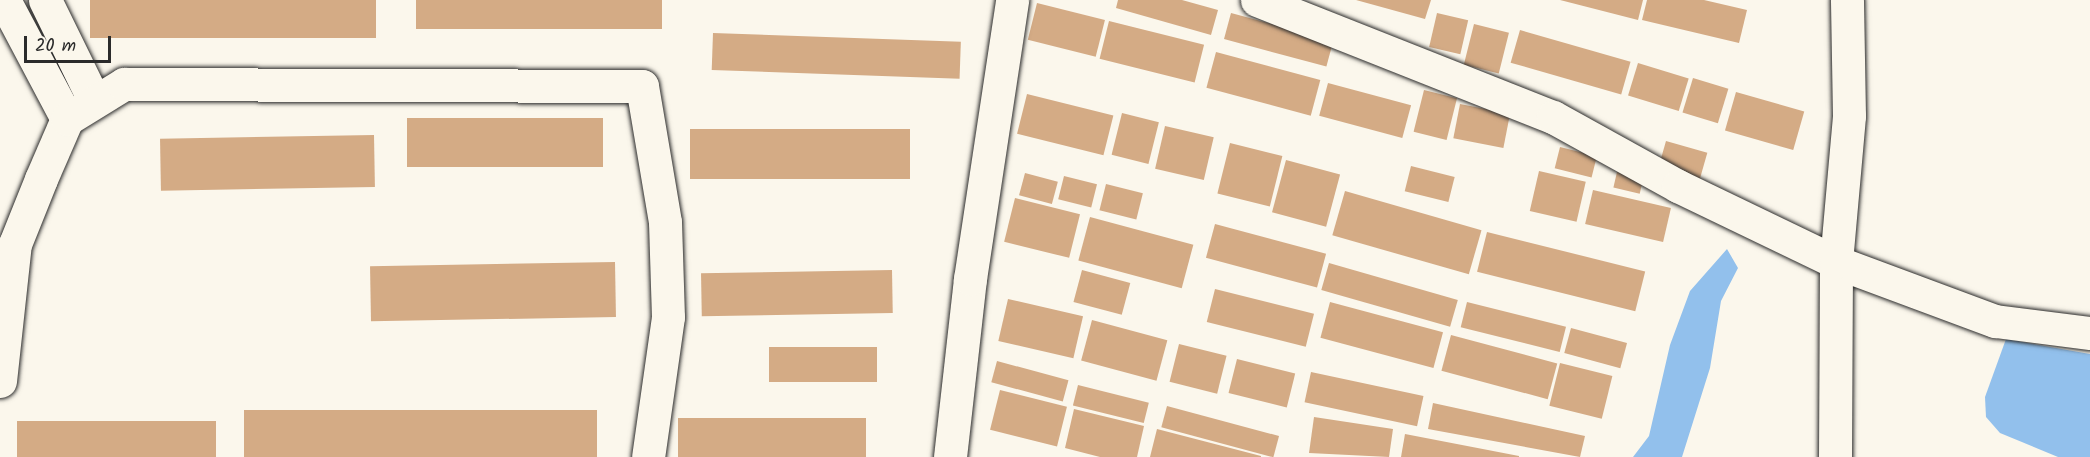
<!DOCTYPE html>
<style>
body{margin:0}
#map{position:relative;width:2090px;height:457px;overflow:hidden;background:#fbf7ec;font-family:Kalam,sans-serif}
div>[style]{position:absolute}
.water>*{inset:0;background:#92c0ec}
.building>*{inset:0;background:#d4ab85;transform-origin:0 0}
.roads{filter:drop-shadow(0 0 2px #2b2b2b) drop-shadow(0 0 2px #2b2b2b)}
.minor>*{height:33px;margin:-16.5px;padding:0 16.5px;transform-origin:16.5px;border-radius:16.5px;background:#fbf7ec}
span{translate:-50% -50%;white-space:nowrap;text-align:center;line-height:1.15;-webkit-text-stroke:5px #fbf7ec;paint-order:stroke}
.scale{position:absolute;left:24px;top:36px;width:87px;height:27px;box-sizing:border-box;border:3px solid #2b2b2b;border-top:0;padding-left:8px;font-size:18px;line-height:21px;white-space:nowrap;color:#2b2b2b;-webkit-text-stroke:4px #fbf7ec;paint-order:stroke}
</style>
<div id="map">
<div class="water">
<i style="clip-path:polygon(1727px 249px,1738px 268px,1721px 301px,1710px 368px,1682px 457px,1633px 457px,1649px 436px,1670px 345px,1690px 291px)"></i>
<i style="clip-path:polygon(2006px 339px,2090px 354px,2090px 457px,2058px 457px,2000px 433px,1986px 417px,1985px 397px)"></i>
</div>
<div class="building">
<i style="left:90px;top:0;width:286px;height:38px"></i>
<i style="left:416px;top:0;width:246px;height:29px"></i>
<i style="clip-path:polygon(1118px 0,1182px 0,1218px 10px,1211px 35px,1116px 8px)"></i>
<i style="clip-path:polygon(1356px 0,1431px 0,1425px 19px)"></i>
<i style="clip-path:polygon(1560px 0,1643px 0,1638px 20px)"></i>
<i style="clip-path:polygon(1647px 0,1704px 0,1747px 10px,1739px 43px,1642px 20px)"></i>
<i style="left:1037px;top:3px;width:70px;height:38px;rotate:14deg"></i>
<i style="left:1231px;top:13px;width:106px;height:27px;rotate:15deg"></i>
<i style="left:1437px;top:13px;width:32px;height:35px;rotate:13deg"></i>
<i style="left:1109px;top:21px;width:98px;height:39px;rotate:14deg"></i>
<i style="left:1474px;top:24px;width:36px;height:42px;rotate:14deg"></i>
<i style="left:1520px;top:30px;width:115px;height:34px;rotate:16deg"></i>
<i style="left:713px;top:33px;width:248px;height:37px;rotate:2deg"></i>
<i style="left:1216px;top:52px;width:108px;height:37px;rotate:15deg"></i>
<i style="left:1638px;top:63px;width:53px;height:34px;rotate:17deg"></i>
<i style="left:1693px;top:78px;width:37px;height:36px;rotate:17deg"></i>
<i style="left:1328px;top:83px;width:86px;height:34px;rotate:15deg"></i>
<i style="left:1424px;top:90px;width:34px;height:43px;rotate:14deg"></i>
<i style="left:1736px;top:92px;width:71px;height:40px;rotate:16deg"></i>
<i style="left:1027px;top:94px;width:89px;height:41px;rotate:14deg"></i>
<i style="left:1460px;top:104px;width:51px;height:35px;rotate:11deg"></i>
<i style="left:1122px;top:113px;width:38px;height:43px;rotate:14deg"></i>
<i style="left:603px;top:118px;width:49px;height:196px;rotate:90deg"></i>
<i style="left:1165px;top:126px;width:50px;height:44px;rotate:13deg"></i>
<i style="left:690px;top:129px;width:220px;height:50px"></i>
<i style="left:374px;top:135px;width:52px;height:214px;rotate:89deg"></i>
<i style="left:1666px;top:141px;width:43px;height:28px;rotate:16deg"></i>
<i style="left:1230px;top:143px;width:54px;height:52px;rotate:14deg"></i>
<i style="left:1560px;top:147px;width:38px;height:22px;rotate:14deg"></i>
<i style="left:1286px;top:160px;width:56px;height:54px;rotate:15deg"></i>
<i style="left:1411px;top:166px;width:45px;height:26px;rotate:14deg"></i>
<i style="left:1539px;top:171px;width:48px;height:41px;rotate:13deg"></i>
<i style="left:1617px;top:172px;width:27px;height:16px;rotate:13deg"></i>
<i style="left:1025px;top:173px;width:34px;height:23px;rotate:15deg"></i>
<i style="left:1064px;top:176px;width:34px;height:24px;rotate:14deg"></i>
<i style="left:1106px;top:184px;width:38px;height:27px;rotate:14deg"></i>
<i style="left:1593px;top:190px;width:80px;height:35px;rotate:13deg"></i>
<i style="left:1345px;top:191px;width:142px;height:46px;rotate:16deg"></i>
<i style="left:1015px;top:198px;width:67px;height:45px;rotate:14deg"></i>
<i style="left:1090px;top:217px;width:107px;height:45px;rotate:15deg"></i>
<i style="left:1215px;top:224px;width:115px;height:35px;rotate:15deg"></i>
<i style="left:1487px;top:232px;width:163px;height:41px;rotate:14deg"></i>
<i style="left:615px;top:262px;width:55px;height:245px;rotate:89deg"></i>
<i style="left:1329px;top:263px;width:134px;height:28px;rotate:16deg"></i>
<i style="left:892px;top:270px;width:43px;height:191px;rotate:89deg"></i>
<i style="left:1082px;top:270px;width:50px;height:33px;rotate:15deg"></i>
<i style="left:1215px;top:289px;width:102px;height:34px;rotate:14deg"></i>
<i style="left:1008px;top:299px;width:77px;height:43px;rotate:13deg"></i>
<i style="left:1330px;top:302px;width:117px;height:37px;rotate:15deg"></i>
<i style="left:1467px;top:302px;width:102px;height:26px;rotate:14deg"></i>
<i style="left:1092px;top:320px;width:78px;height:42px;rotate:15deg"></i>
<i style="left:1571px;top:328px;width:58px;height:26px;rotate:15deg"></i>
<i style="left:1451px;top:335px;width:110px;height:37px;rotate:15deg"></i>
<i style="left:1179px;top:344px;width:49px;height:39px;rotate:14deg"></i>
<i style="left:769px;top:347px;width:108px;height:35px"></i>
<i style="left:1237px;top:359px;width:60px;height:35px;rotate:14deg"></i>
<i style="left:997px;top:361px;width:74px;height:22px;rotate:15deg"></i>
<i style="left:1560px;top:363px;width:54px;height:44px;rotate:14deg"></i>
<i style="left:1311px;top:372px;width:115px;height:31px;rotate:12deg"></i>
<i style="left:1078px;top:385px;width:73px;height:21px;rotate:14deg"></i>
<i style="left:1000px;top:390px;width:69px;height:41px;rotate:14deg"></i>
<i style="clip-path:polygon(1433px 403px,1585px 436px,1580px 457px,1428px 429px)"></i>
<i style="left:1167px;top:406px;width:116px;height:22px;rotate:15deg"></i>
<i style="clip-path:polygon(1074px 409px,1144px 426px,1137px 457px,1100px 457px,1065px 448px)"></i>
<i style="left:244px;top:410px;width:353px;height:47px"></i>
<i style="clip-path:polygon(1314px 417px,1393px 429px,1389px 457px,1309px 453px)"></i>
<i style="left:866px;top:418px;width:39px;height:188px;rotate:90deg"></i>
<i style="left:216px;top:421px;width:36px;height:199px;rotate:90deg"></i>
<i style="clip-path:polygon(1157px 429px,1261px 456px,1261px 457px,1150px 457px)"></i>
<i style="clip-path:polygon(1405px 434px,1519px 456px,1519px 457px,1401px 457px)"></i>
</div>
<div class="roads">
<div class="minor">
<i style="left:4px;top:0;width:135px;rotate:62.1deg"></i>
<i style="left:45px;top:0;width:111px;rotate:63.9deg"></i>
<i style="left:1257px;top:0;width:318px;rotate:21.6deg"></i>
<i style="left:1553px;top:117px;width:143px;rotate:28.9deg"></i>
<i style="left:1678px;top:186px;width:175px;rotate:25.7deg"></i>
<i style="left:1836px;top:262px;width:170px;rotate:20.4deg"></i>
<i style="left:1995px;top:321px;width:96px;rotate:7.2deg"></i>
<i style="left:0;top:381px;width:138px;rotate:-83.8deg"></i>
<i style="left:15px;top:244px;width:70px;rotate:-68.2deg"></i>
<i style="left:41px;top:179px;width:65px;rotate:-66.6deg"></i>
<i style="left:67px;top:119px;width:67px;rotate:-31.6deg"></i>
<i style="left:124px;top:84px;width:518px;rotate:0.22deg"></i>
<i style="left:642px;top:86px;width:138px;rotate:80.4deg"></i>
<i style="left:665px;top:222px;width:95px;rotate:88.2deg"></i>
<i style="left:668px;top:317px;width:141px;rotate:98.1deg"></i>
<i style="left:950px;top:457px;width:179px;rotate:-83.6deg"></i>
<i style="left:970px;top:279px;width:282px;rotate:-81.4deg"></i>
<i style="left:1835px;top:457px;width:195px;rotate:-89.7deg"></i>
<i style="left:1836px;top:262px;width:147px;rotate:-84.9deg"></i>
<i style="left:1849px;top:116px;width:116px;rotate:-91deg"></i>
</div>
</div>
<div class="scale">20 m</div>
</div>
